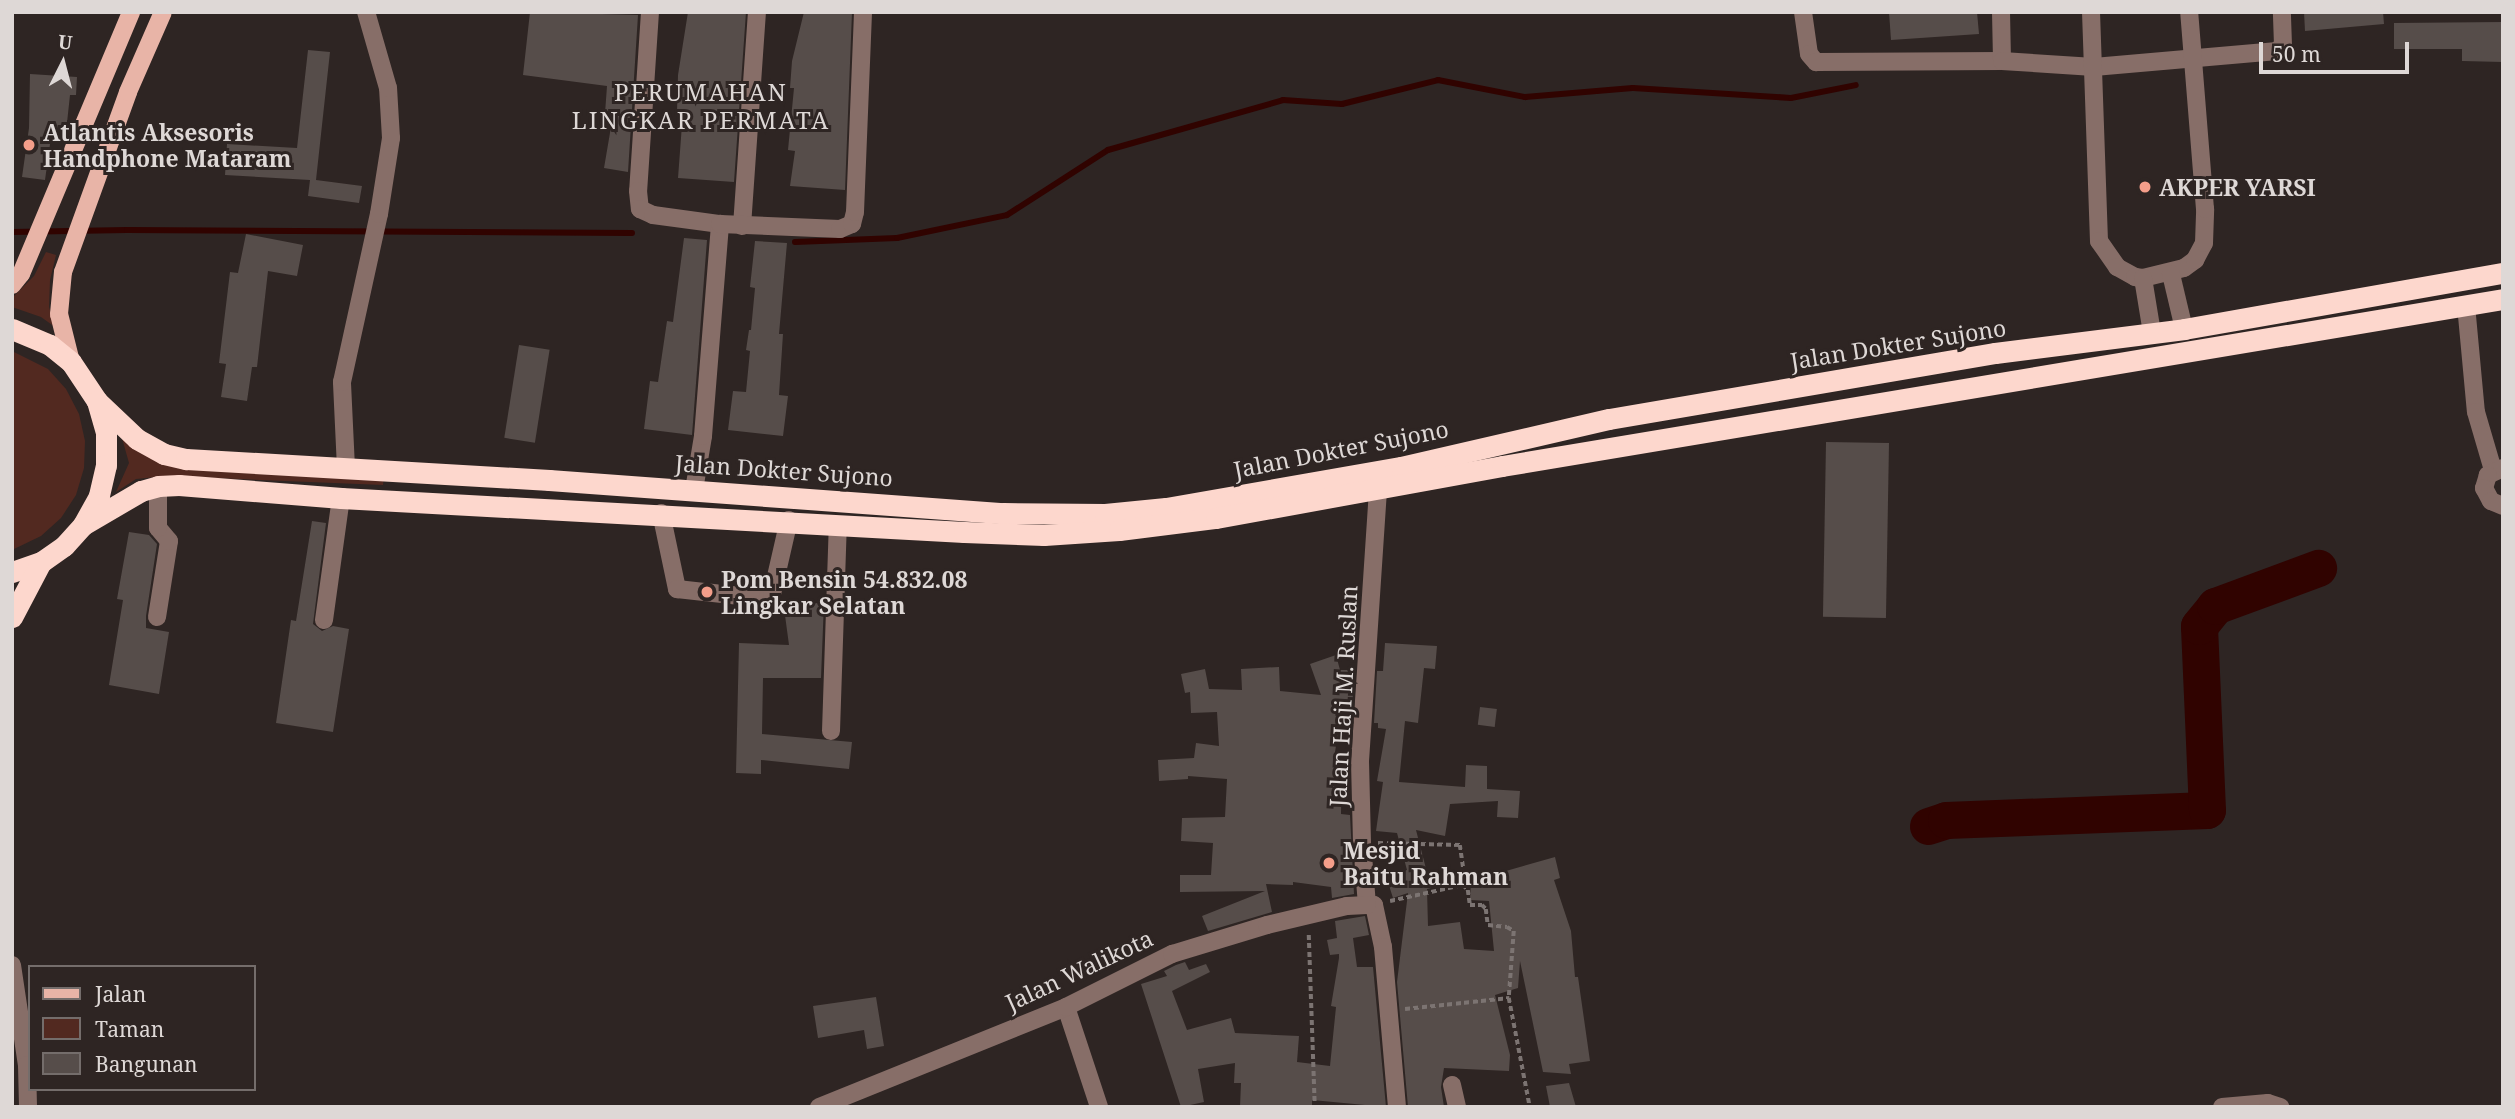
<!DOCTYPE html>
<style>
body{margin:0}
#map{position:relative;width:2515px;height:1119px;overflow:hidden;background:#2e2523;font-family:"Noto Serif",serif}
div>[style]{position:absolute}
.green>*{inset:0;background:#522920}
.stream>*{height:6px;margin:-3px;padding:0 3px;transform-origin:3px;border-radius:3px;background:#300300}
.river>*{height:37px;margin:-18.5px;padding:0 18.5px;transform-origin:18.5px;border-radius:18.5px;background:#300300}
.building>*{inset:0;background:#564d4a;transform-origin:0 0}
.path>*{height:3.5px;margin-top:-1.75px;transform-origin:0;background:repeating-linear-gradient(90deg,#7c7472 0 5px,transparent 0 8.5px)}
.minor>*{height:18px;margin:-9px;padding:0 9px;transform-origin:9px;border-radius:9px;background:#876e68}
.major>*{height:18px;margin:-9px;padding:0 9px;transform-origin:9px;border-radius:9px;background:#e8b4a7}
.highway>*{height:21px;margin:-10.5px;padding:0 10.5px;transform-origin:10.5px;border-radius:10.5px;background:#fdd7cd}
.dots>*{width:19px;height:19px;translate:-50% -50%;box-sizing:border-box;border:4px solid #2e2523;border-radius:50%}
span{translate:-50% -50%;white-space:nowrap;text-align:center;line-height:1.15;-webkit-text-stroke:6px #2e2523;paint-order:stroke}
.poi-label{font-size:23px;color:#ded8d6;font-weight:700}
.left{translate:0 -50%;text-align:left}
.street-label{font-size:23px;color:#ded8d6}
.neighbourhood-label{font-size:24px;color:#ded8d6;letter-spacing:2px}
.frame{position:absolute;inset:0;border:14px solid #ded8d6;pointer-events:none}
.legend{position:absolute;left:28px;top:965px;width:228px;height:126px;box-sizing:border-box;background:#2e2523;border:2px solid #746d6b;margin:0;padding:9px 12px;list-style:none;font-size:21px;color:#ded8d6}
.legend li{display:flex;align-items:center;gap:14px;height:35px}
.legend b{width:35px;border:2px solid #746d6b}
.north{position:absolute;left:28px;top:28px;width:70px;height:70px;-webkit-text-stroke:5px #2e2523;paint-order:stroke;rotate:6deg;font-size:19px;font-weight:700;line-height:28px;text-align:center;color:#ded8d6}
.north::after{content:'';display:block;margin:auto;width:24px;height:32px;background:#ded8d6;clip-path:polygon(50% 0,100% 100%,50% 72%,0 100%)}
.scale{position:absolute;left:2259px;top:42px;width:150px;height:32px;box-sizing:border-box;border:4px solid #ded8d6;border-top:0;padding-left:9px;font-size:21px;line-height:24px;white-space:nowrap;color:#ded8d6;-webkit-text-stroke:5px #2e2523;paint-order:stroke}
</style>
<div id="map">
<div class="green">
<i style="clip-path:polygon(46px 252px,56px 255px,50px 280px,49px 307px,55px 327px,41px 317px,12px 307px,12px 298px,34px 276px)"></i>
<i style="clip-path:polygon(12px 351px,48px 369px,66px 389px,79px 414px,85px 441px,84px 468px,76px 495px,61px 518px,41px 536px,12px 550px)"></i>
<i style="clip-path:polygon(120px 431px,149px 453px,384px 475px,383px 485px,167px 476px,136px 479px,116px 492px,129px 463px)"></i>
</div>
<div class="stream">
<i style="left:12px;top:232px;width:115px;rotate:-1deg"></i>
<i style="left:127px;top:230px;width:505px;rotate:0.34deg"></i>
<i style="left:795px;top:242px;width:102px;rotate:-2.2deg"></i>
<i style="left:897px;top:238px;width:112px;rotate:-11.8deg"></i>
<i style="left:1007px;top:215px;width:120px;rotate:-32.8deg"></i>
<i style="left:1108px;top:150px;width:182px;rotate:-15.9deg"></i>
<i style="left:1283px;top:100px;width:59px;rotate:3.9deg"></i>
<i style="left:1342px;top:104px;width:99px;rotate:-14deg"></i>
<i style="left:1438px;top:80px;width:89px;rotate:11.1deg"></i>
<i style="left:1525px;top:97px;width:108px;rotate:-4.8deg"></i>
<i style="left:1633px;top:88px;width:158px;rotate:3.6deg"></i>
<i style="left:1791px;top:98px;width:66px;rotate:-11.3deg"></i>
</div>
<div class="river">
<i style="left:1928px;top:826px;width:19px;rotate:-18deg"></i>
<i style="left:1946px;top:820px;width:261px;rotate:-2.2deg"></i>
<i style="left:2207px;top:810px;width:184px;rotate:-92.5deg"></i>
<i style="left:2199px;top:626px;width:26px;rotate:-51deg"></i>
<i style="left:2215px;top:606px;width:110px;rotate:-20.3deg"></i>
</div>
<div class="building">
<i style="clip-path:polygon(530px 12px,638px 15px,628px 172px,604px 168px,611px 127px,604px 127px,607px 86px,523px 75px)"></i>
<i style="clip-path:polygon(688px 12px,746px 12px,734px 182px,678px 178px,683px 111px,677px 111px,678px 75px)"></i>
<i style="clip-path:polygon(804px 12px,852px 12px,845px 190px,790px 186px,795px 151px,788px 150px,794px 88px,790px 88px,792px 61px)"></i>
<i style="clip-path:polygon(1889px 12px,1977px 12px,1979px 34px,1891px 40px)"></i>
<i style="clip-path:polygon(2304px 12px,2383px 12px,2384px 24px,2305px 31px)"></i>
<i style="clip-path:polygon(2503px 22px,2503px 62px,2462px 61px,2462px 49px,2394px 49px,2394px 23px)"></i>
<i style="clip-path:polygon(308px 50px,330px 52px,316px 180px,362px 186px,359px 203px,308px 196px,310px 180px,225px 175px,227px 144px,297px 148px)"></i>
<i style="clip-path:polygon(30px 74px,77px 77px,76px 95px,70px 95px,66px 132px,52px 130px,45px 180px,22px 177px,29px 128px)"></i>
<i style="clip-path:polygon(246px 234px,303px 245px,297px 276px,268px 271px,257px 367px,252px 367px,247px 401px,221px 397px,226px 364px,219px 363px,230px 272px,238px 273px)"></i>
<i style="clip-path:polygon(684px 238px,707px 240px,692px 435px,644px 429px,650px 381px,658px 382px,667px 321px,673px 322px)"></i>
<i style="clip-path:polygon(755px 241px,787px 243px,779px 334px,783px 334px,779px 395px,788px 396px,783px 436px,728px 430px,733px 391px,746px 392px,750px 351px,746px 350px,749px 330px,751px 330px,755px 288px,750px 287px)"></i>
<i style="left:519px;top:345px;width:31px;height:94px;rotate:9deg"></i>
<i style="left:1889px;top:443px;width:175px;height:63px;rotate:91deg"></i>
<i style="clip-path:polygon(312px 521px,326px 523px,313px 624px,322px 631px,333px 626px,349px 629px,333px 732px,276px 723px,291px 620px,296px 621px)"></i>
<i style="clip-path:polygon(129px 532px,149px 535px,157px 544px,146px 616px,146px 628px,169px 632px,159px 694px,109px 685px,123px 600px,117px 599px)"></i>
<i style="clip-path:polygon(824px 602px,821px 678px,763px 678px,762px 734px,852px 742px,849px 769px,761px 760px,761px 774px,736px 773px,739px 643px,789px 645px,784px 608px)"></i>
<i style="clip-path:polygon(1385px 643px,1437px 646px,1435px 669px,1424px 668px,1418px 723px,1405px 721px,1399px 782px,1465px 787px,1466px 765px,1487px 766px,1487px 789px,1520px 791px,1518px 818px,1497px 817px,1498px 801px,1450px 804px,1445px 836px,1416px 830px,1431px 888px,1427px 889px,1428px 926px,1460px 922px,1464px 949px,1494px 951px,1489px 901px,1470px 900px,1471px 881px,1555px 857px,1560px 878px,1554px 880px,1571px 931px,1575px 977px,1578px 977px,1590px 1061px,1569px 1064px,1571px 1074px,1543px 1072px,1520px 961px,1518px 988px,1495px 995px,1510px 1055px,1509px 1071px,1444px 1068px,1441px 1087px,1444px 1107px,1408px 1107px,1397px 982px,1408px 893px,1393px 898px,1386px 876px,1407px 870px,1397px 833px,1376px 831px,1383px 782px,1377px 781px,1386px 729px,1378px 728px,1378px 723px,1374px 723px,1377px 671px,1383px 671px)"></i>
<i style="clip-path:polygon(1336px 655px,1340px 670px,1355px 670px,1351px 718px,1341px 716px,1335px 752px,1342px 753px,1341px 814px,1350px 815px,1354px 894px,1332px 898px,1331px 887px,1293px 882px,1293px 885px,1266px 884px,1272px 912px,1208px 931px,1202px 916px,1265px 891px,1180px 892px,1180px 875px,1211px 875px,1213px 843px,1181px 841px,1182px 818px,1225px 817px,1227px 779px,1188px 776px,1188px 779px,1159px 781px,1158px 760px,1194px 758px,1196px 743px,1219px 746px,1217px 712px,1191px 713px,1190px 692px,1185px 693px,1181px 674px,1205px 669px,1209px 689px,1242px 690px,1241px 669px,1279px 667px,1280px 691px,1321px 695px,1310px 664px)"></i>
<i style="left:1480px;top:707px;width:17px;height:18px;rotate:7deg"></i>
<i style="clip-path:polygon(1365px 916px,1369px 935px,1353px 938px,1357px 967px,1373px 967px,1386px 1107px,1312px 1100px,1312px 1107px,1240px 1107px,1241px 1083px,1234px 1083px,1235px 1063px,1198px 1069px,1204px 1102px,1181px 1107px,1141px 984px,1167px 976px,1164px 971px,1176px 965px,1185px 962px,1189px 970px,1206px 964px,1210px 972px,1172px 991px,1187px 1030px,1231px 1018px,1235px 1033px,1299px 1036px,1297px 1062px,1330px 1066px,1336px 1007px,1331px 1006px,1339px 958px,1339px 954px,1330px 955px,1327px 940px,1337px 938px,1335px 921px)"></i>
<i style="clip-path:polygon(876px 997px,884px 1046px,867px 1049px,864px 1030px,818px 1038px,813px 1006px)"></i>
<i style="clip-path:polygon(1569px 1083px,1576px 1107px,1550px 1107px,1546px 1086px)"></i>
</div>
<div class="path">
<i style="left:1378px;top:843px;width:82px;rotate:1.4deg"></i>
<i style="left:1460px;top:845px;width:41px;rotate:81.7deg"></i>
<i style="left:1390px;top:901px;width:75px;rotate:-12.4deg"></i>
<i style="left:1463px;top:885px;width:7px;rotate:45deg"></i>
<i style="left:1468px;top:890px;width:15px;rotate:82deg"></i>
<i style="left:1470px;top:905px;width:12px"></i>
<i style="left:1482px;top:905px;width:6px;rotate:45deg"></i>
<i style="left:1486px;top:909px;width:16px;rotate:83deg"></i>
<i style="left:1488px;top:925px;width:19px;rotate:6deg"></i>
<i style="left:1507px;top:927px;width:8px;rotate:30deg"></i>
<i style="left:1514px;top:931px;width:67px;rotate:94.3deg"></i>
<i style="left:1509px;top:998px;width:111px;rotate:79.1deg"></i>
<i style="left:1309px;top:935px;width:172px;rotate:88deg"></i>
<i style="left:1405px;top:1009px;width:105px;rotate:-6deg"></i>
</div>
<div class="minor">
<i style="left:650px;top:12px;width:179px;rotate:93.8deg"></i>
<i style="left:638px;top:191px;width:18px;rotate:84deg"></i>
<i style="left:640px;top:209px;width:14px;rotate:25deg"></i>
<i style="left:653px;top:215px;width:68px;rotate:7.7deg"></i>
<i style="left:1803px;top:12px;width:42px;rotate:81.9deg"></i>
<i style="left:1809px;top:54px;width:11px;rotate:49deg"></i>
<i style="left:1816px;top:62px;width:186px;rotate:-0.3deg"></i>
<i style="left:2001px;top:12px;width:49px;rotate:88.8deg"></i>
<i style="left:2002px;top:61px;width:92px;rotate:3.7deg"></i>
<i style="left:2094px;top:67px;width:184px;rotate:-5deg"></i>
<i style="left:2277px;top:51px;width:8px;rotate:-45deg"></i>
<i style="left:2283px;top:45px;width:33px;rotate:-92deg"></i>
<i style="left:2091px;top:12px;width:229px;rotate:88deg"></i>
<i style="left:2099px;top:241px;width:32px;rotate:55deg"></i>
<i style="left:2117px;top:267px;width:21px;rotate:29deg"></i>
<i style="left:2135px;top:277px;width:8px;rotate:7deg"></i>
<i style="left:2143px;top:278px;width:42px;rotate:-13.7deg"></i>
<i style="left:2184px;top:268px;width:14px;rotate:-36deg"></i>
<i style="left:2195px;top:260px;width:19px;rotate:-62deg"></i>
<i style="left:2204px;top:243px;width:34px;rotate:-88deg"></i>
<i style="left:2205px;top:209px;width:198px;rotate:-94.6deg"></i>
<i style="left:742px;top:226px;width:215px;rotate:-86deg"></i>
<i style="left:2171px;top:274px;width:57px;rotate:76.7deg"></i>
<i style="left:2143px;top:278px;width:56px;rotate:80.7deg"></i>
<i style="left:2466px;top:305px;width:107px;rotate:84.7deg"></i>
<i style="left:2476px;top:412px;width:60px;rotate:73.7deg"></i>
<i style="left:346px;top:468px;width:86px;rotate:-92.7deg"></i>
<i style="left:342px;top:382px;width:172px;rotate:-77.6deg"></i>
<i style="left:379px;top:214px;width:77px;rotate:-81deg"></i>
<i style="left:391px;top:138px;width:50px;rotate:-93.4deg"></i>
<i style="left:388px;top:88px;width:79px;rotate:-106.1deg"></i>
<i style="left:2503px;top:468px;width:17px;rotate:155deg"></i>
<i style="left:2488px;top:475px;width:14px;rotate:107deg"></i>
<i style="left:2484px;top:488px;width:15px;rotate:62deg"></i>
<i style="left:2491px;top:501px;width:13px;rotate:23deg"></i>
<i style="left:694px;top:490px;width:55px;rotate:-80.5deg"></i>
<i style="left:703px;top:436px;width:213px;rotate:-85.4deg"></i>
<i style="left:720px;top:224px;width:120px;rotate:2.4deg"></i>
<i style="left:840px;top:229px;width:13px;rotate:-23deg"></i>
<i style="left:852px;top:224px;width:12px;rotate:-76deg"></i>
<i style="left:855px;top:212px;width:200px;rotate:-87.7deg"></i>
<i style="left:661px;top:513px;width:78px;rotate:78.1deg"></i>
<i style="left:677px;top:589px;width:91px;rotate:6.3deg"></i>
<i style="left:767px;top:599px;width:7px;rotate:-45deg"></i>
<i style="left:772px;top:594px;width:76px;rotate:-77.1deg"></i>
<i style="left:157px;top:617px;width:77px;rotate:-81deg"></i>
<i style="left:169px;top:541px;width:17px;rotate:-130deg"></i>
<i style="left:158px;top:528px;width:42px;rotate:-90deg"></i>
<i style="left:324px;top:620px;width:123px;rotate:-82.1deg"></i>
<i style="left:831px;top:731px;width:206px;rotate:-88.1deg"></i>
<i style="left:1367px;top:905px;width:62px;rotate:-94.6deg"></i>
<i style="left:1362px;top:843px;width:82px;rotate:-91.4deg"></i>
<i style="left:1360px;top:761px;width:271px;rotate:-86.2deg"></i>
<i style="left:1367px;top:905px;width:7px"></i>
<i style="left:1374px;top:905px;width:43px;rotate:77.9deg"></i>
<i style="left:1383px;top:947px;width:161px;rotate:85deg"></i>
<i style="left:12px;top:965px;width:101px;rotate:81.5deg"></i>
<i style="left:27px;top:1065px;width:42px;rotate:88.6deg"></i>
<i style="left:1066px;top:1007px;width:105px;rotate:71.7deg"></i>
<i style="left:1452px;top:1085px;width:23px;rotate:77deg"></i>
<i style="left:819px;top:1107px;width:266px;rotate:-22deg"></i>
<i style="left:1066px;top:1007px;width:119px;rotate:-26.6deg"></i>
<i style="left:1172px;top:954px;width:99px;rotate:-17deg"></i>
<i style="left:1267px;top:925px;width:82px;rotate:-13.4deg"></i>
<i style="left:1347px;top:906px;width:20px;rotate:-3deg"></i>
<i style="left:2222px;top:1107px;width:46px;rotate:-5deg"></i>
<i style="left:2268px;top:1103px;width:13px;rotate:18deg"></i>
</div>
<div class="major">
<i style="left:12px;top:285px;width:14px;rotate:-51deg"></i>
<i style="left:21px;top:274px;width:284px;rotate:-67.2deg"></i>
<i style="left:71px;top:362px;width:49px;rotate:-104deg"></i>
<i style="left:59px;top:314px;width:42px;rotate:-84.6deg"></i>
<i style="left:63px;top:272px;width:191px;rotate:-70.1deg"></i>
<i style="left:128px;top:92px;width:87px;rotate:-66.4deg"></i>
</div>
<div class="highway">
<i style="left:12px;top:329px;width:41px;rotate:22.8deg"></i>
<i style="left:50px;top:345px;width:27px;rotate:39deg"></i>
<i style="left:71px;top:362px;width:47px;rotate:56.3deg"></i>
<i style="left:97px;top:401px;width:32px;rotate:74deg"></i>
<i style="left:106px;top:432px;width:33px;rotate:90deg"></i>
<i style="left:106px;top:465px;width:32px;rotate:103deg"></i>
<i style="left:99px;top:496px;width:33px;rotate:119deg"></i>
<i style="left:83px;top:525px;width:28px;rotate:132deg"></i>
<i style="left:64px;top:546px;width:28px;rotate:145deg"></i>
<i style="left:41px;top:562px;width:31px;rotate:161deg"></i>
<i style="left:97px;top:401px;width:55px;rotate:43.5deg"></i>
<i style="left:137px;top:439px;width:31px;rotate:29deg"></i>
<i style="left:164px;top:454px;width:23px;rotate:13deg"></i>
<i style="left:186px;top:459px;width:364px;rotate:3.3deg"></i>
<i style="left:549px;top:480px;width:455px;rotate:4.2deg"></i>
<i style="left:1003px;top:513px;width:102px;rotate:0.6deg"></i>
<i style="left:1105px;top:514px;width:61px;rotate:-5.6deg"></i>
<i style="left:1166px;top:508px;width:239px;rotate:-9.9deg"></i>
<i style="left:1401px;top:467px;width:213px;rotate:-13deg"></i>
<i style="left:1609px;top:419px;width:392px;rotate:-9.7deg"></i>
<i style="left:1995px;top:353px;width:191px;rotate:-7.2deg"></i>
<i style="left:2184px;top:329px;width:324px;rotate:-10deg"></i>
<i style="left:83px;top:525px;width:67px;rotate:-30.4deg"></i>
<i style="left:141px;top:491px;width:18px;rotate:-16deg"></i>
<i style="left:158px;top:486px;width:21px;rotate:-3deg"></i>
<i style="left:179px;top:485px;width:163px;rotate:4.6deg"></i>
<i style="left:341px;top:498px;width:624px;rotate:3.12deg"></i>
<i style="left:964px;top:532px;width:80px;rotate:2.1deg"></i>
<i style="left:1044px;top:535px;width:75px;rotate:-3.8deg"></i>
<i style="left:1119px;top:530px;width:98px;rotate:-7.1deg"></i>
<i style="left:1216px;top:518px;width:291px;rotate:-10.3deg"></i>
<i style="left:1502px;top:466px;width:1015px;rotate:-9.47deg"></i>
<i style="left:12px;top:617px;width:62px;rotate:-62.2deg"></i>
</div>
<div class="dots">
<i style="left:29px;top:145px;background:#f49e8a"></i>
<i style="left:2145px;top:187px;background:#f49e8a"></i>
<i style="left:707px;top:592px;background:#f49e8a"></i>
<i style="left:1329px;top:863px;background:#f49e8a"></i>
</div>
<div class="poi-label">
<span class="left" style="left:43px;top:145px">Atlantis Aksesoris<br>Handphone Mataram</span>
<span class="left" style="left:2159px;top:187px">AKPER YARSI</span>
<span class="left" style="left:721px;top:592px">Pom Bensin 54.832.08<br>Lingkar Selatan</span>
<span class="left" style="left:1343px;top:863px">Mesjid<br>Baitu Rahman</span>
</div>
<div class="street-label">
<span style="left:1898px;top:344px;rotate:-9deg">Jalan Dokter Sujono</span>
<span style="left:1341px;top:449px;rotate:-11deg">Jalan Dokter Sujono</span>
<span style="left:784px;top:470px;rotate:4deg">Jalan Dokter Sujono</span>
<span style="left:1343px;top:696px;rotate:-87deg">Jalan Haji M. Ruslan</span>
<span style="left:1079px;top:970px;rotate:-25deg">Jalan Walikota</span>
</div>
<div class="neighbourhood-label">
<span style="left:701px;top:106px">PERUMAHAN<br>LINGKAR PERMATA</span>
</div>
<div class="frame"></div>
<ul class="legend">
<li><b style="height:9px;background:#e8b4a7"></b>Jalan</li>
<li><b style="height:19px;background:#522920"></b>Taman</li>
<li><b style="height:19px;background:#564d4a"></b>Bangunan</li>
</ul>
<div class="north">U</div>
<div class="scale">50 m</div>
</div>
